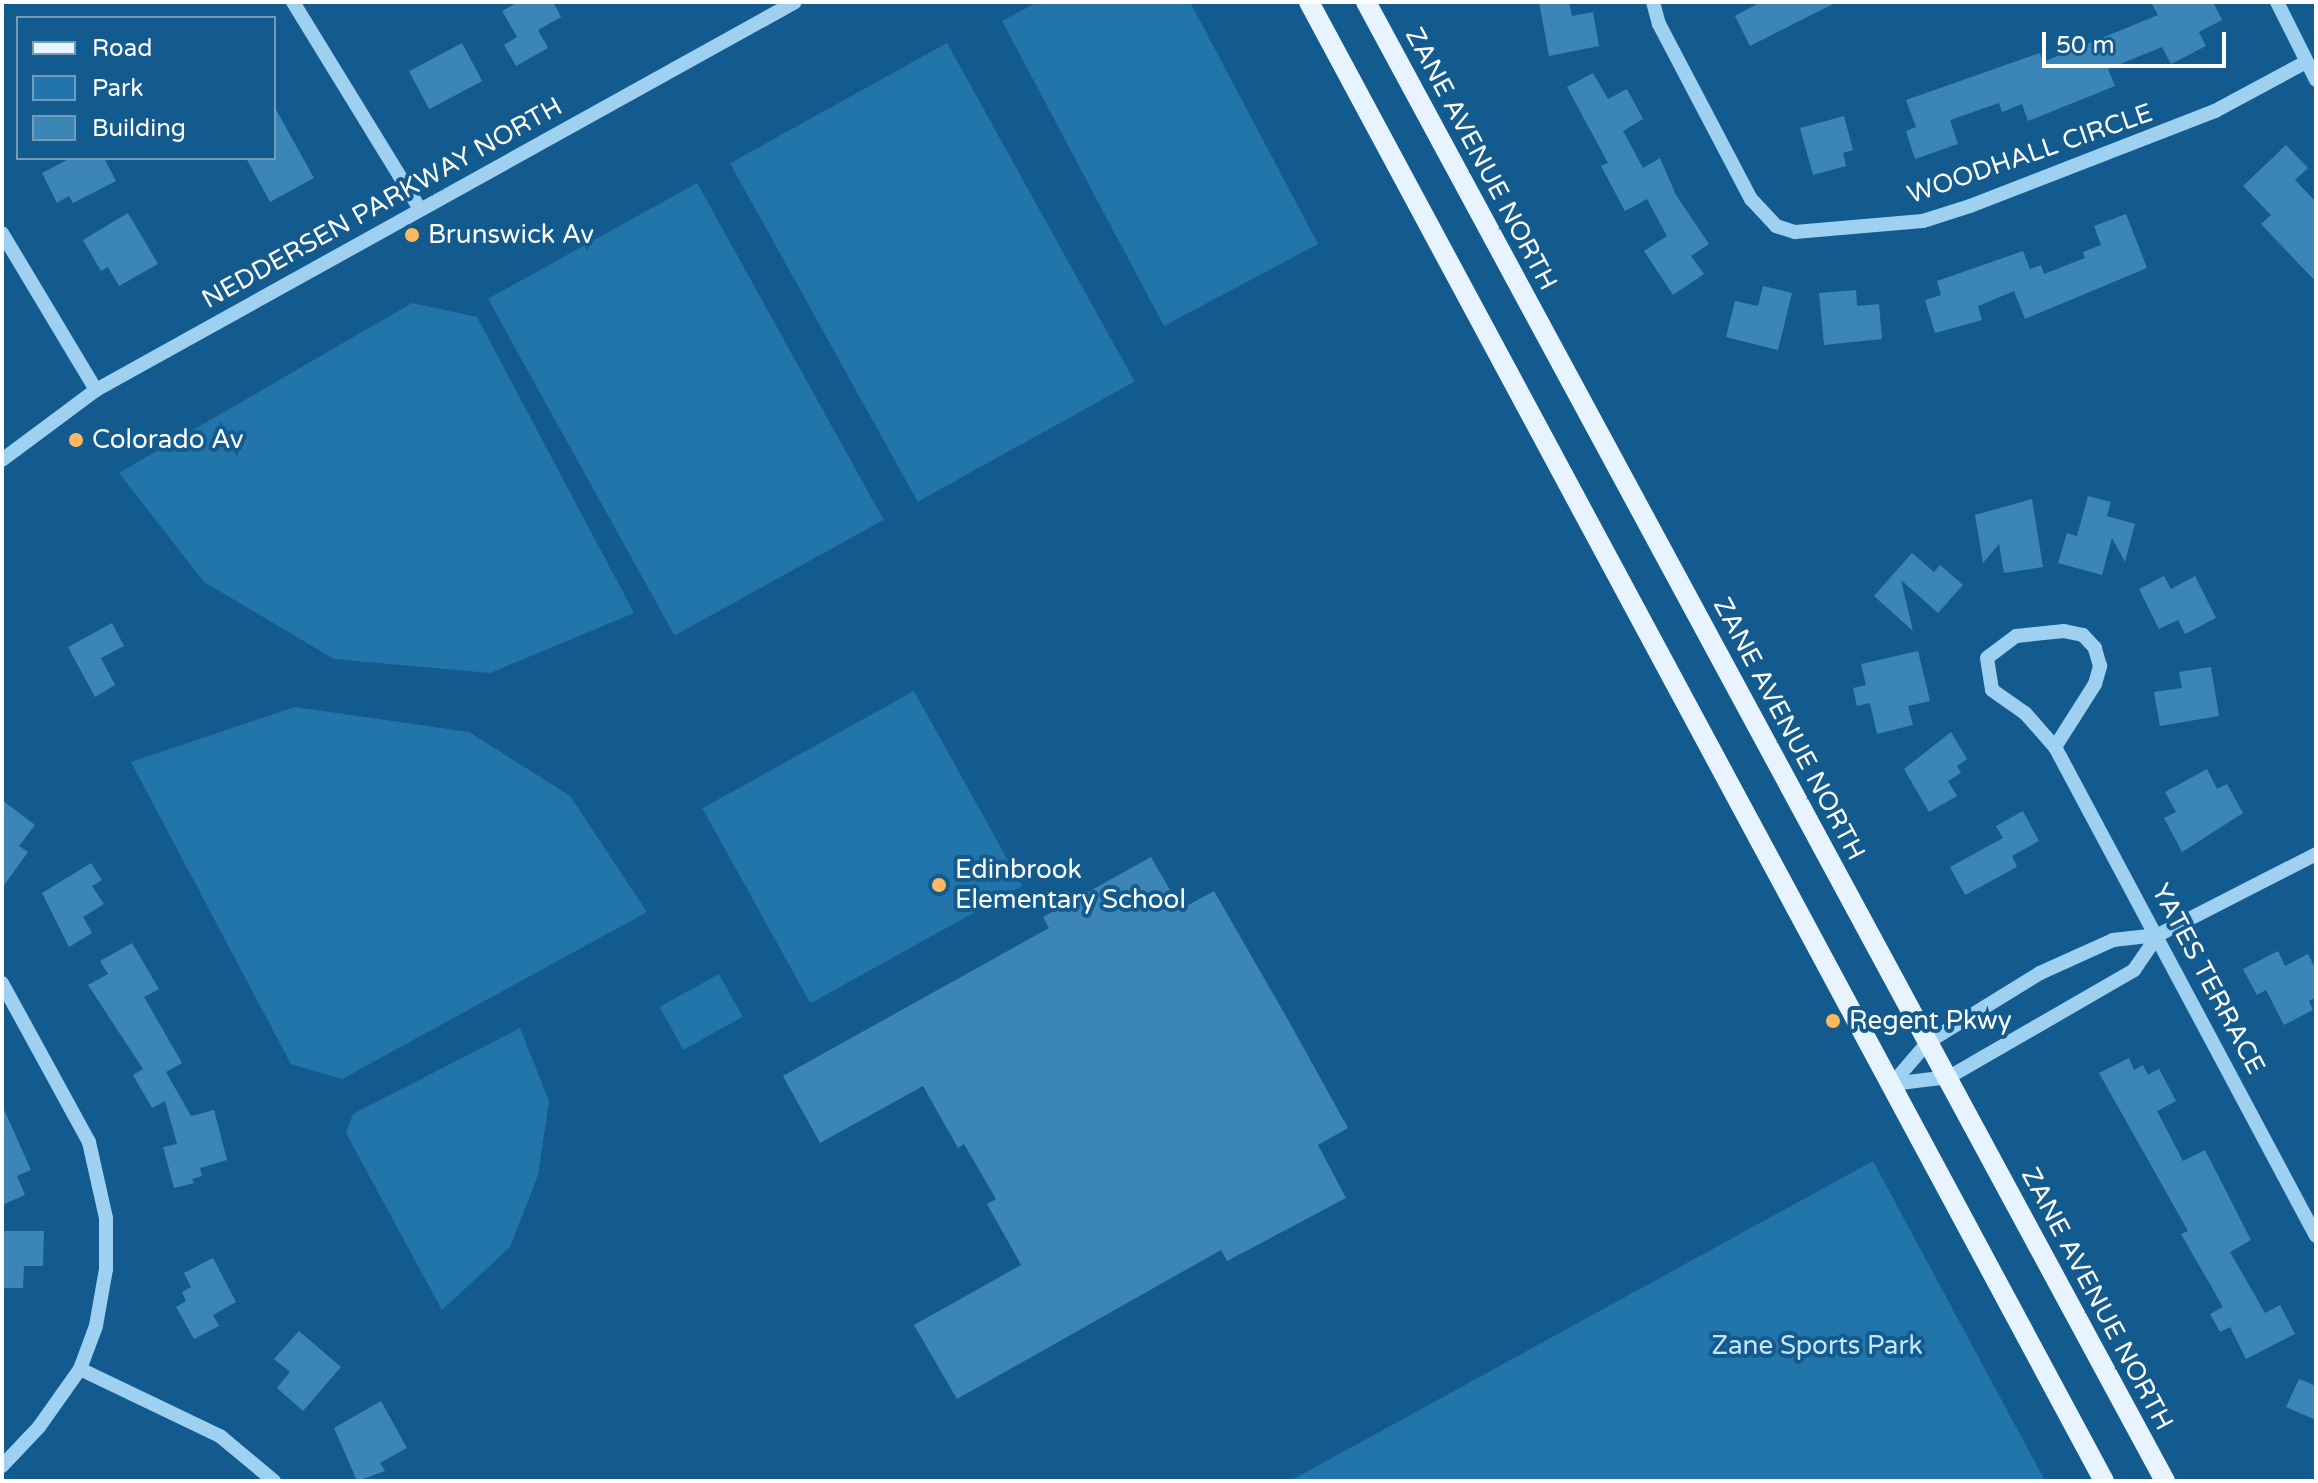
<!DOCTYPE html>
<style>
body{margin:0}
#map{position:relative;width:2318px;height:1483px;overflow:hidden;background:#135b8e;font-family:"Varela Round",sans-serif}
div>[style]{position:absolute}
.green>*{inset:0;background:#2275ab;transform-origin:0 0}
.building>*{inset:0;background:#3c86b7;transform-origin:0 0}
.minor>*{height:14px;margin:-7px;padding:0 7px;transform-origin:7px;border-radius:7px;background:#9dd0f1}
.major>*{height:20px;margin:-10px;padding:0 10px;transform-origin:10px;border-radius:10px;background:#e7f4ff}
.dots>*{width:22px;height:22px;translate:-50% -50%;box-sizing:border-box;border:4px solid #135b8e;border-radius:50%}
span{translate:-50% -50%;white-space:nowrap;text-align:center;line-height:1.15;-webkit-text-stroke:8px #135b8e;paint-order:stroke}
.street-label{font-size:26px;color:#fff}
.poi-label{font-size:26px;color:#fff}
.left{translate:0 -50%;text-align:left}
.park-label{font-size:26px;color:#c4e6fc}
.frame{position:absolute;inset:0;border:4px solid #fff;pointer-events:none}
.legend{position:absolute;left:16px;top:16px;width:260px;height:144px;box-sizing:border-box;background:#135b8e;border:2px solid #719dbb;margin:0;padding:10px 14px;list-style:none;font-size:24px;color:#fff}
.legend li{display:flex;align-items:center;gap:16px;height:40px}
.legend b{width:40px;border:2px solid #719dbb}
.scale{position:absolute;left:2042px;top:32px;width:184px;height:36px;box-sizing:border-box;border:4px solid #fff;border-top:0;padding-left:10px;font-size:24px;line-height:28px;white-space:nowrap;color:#fff;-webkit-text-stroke:6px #135b8e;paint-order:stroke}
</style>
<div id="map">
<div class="green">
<i style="clip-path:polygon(1038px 2px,1190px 2px,1318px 244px,1164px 326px,1002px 21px)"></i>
<i style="left:947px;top:43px;width:387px;height:248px;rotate:61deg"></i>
<i style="left:697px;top:183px;width:385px;height:239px;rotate:61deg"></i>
<i style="clip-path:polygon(412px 303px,477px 317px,634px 613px,490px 673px,334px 659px,204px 582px,119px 473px)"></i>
<i style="left:914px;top:691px;width:223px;height:242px;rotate:61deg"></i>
<i style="clip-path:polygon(295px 707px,469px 732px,570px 796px,647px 912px,342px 1079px,291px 1064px,131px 762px)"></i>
<i style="left:719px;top:974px;width:49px;height:68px;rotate:61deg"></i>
<i style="clip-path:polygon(520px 1028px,549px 1101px,538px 1175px,510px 1247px,442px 1310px,346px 1133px,353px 1114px)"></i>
<i style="clip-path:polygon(1873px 1161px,2045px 1481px,1290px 1481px)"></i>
</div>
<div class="building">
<i style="clip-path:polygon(518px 2px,553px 2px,561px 17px,538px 30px,548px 48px,516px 66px,504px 45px,517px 37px,502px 11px)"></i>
<i style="clip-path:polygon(1539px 2px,1569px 2px,1572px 16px,1593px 12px,1599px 46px,1549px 56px)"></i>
<i style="clip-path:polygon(1761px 2px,1837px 2px,1750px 46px,1735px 16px)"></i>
<i style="clip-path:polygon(2151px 2px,2213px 2px,2222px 20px,2199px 32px,2206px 46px,2171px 64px,2162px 47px,2108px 69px,2115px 86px,2028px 121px,2022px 104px,2002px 112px,1999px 103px,1950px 120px,1958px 144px,1915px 159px,1906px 131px,1916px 127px,1906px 100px,2040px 53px,2043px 62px,2158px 15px)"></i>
<i style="left:462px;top:43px;width:43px;height:60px;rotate:62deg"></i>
<i style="clip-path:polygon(1593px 73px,1608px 99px,1627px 89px,1643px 119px,1623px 131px,1643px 168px,1660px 158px,1676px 195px,1709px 244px,1691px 256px,1704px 274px,1673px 295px,1644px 251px,1667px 236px,1647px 199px,1625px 211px,1601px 166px,1608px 163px,1567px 87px)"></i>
<i style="clip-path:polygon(274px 106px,314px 178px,270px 202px,246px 158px,274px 158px)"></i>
<i style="clip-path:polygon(1844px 116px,1853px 150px,1843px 153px,1846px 166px,1813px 175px,1800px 128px)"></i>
<i style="clip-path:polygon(2286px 145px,2308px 168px,2295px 180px,2316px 202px,2316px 282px,2261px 224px,2271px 215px,2243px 186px)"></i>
<i style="clip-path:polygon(71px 158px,104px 158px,116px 181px,73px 203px,69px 196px,57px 203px,42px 173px)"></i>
<i style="clip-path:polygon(128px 213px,158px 264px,119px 286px,108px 267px,101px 271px,83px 240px)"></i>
<i style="clip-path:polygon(2126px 214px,2147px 268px,2025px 319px,2014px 291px,1978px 306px,1982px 320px,1935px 333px,1925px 300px,1941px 295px,1937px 281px,2023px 251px,2030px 269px,2041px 265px,2044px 274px,2085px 258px,2083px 252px,2101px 245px,2094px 226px)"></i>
<i style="clip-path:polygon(1763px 286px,1792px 293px,1778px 350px,1726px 337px,1735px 301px,1758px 306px)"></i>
<i style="clip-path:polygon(1856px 290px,1857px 306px,1879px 304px,1882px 339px,1824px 345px,1819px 293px)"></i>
<i style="clip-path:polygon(2088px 496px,2111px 502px,2107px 516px,2135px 524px,2125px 562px,2112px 538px,2102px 575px,2058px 563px,2067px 533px,2077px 536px)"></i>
<i style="clip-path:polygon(2032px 499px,2043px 567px,2004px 573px,1999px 544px,1983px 563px,1975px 515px)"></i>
<i style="clip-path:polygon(1912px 553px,1934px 572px,1940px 565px,1963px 585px,1938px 613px,1901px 580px,1913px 631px,1874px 596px)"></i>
<i style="clip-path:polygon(2164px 576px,2171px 589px,2195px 576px,2216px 618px,2185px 634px,2178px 620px,2159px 629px,2139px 589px)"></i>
<i style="clip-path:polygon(112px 623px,124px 646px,101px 658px,115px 685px,95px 697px,68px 647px)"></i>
<i style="clip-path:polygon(1918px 651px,1930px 701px,1908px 706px,1913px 725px,1877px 734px,1870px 703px,1857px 706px,1853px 688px,1866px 685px,1861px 664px)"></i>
<i style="clip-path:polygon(2211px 667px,2219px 716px,2160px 726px,2154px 692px,2182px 688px,2179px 672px)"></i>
<i style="clip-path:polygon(1951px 732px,1967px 759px,1957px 766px,1961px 773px,1948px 781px,1957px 796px,1929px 812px,1904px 769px)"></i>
<i style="clip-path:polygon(2207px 769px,2217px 789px,2227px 784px,2243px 813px,2182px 852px,2164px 818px,2176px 812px,2165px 792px)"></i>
<i style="clip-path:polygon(2px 800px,35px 825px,19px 846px,28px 852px,2px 888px)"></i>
<i style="clip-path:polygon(2023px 811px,2039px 841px,2012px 856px,2017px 867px,1965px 895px,1950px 867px,2003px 838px,1996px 826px)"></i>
<i style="clip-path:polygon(1151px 857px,1181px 909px,1214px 891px,1287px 1018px,1348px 1128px,1318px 1145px,1346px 1198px,1227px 1261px,1221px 1250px,957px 1399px,914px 1325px,1021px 1265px,987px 1204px,996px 1199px,964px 1144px,958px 1148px,923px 1086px,820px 1143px,783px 1076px,1049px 928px,1043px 917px)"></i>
<i style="clip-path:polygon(91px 863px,102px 880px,92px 886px,104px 904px,83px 917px,92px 933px,69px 947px,42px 893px)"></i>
<i style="clip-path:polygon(132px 943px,159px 989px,144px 997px,182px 1063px,166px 1072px,191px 1116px,214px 1110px,227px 1160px,200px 1168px,202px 1176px,192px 1179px,194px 1183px,174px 1188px,163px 1147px,177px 1144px,165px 1101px,152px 1108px,133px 1075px,143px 1069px,88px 985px,108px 974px,100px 961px)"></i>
<i style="clip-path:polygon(2278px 951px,2285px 966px,2308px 954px,2316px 970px,2316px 997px,2309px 1001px,2313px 1010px,2284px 1025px,2266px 990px,2257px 995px,2243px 969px)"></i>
<i style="clip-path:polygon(2129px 1058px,2134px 1070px,2143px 1065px,2148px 1075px,2159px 1069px,2176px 1101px,2157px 1111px,2183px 1161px,2205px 1150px,2251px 1240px,2230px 1252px,2265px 1313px,2280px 1305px,2295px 1334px,2246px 1359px,2230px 1327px,2220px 1332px,2210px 1314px,2223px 1307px,2181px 1234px,2188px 1231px,2099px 1073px)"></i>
<i style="clip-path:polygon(2px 1105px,31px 1170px,17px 1176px,25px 1195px,2px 1205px)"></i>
<i style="clip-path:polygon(2px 1231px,44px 1231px,43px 1266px,24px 1266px,23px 1288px,2px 1288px)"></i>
<i style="clip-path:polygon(213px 1258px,236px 1302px,213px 1315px,219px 1326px,194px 1339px,176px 1307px,186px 1301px,182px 1292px,191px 1287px,184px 1273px)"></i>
<i style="clip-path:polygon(299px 1331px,341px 1367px,303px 1411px,277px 1388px,290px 1372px,274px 1359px)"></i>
<i style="clip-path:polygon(2299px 1379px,2316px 1386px,2316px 1420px,2286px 1407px)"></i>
<i style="clip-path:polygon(381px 1401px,407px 1448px,380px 1463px,385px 1471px,357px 1481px,334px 1428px)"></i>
</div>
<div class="minor">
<i style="left:293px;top:2px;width:243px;rotate:58.5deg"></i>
<i style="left:1653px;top:2px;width:23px;rotate:75deg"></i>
<i style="left:1659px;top:24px;width:198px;rotate:62.3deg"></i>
<i style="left:1751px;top:199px;width:37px;rotate:47deg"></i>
<i style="left:1776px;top:226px;width:20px;rotate:18deg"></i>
<i style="left:1795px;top:232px;width:128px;rotate:-4.9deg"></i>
<i style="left:1923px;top:221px;width:49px;rotate:-17.7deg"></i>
<i style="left:1970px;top:206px;width:263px;rotate:-21.2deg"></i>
<i style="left:2215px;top:111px;width:101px;rotate:-28.3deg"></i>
<i style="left:2277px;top:2px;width:87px;rotate:63.4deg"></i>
<i style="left:2px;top:233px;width:183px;rotate:59.1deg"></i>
<i style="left:2px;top:460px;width:117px;rotate:-36.7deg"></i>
<i style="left:96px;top:390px;width:799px;rotate:-29.03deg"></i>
<i style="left:2055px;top:747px;width:75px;rotate:-57.6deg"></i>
<i style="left:2095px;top:684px;width:19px;rotate:-74deg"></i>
<i style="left:2100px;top:666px;width:19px;rotate:-106deg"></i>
<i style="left:2095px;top:648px;width:18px;rotate:-133deg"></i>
<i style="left:2083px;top:635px;width:19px;rotate:-168deg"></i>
<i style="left:2064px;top:631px;width:48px;rotate:174.1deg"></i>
<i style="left:2016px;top:636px;width:36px;rotate:143deg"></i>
<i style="left:1987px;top:658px;width:32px;rotate:81deg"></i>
<i style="left:1992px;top:690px;width:40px;rotate:34.9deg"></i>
<i style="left:2025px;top:713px;width:45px;rotate:48.6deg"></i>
<i style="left:2055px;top:747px;width:554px;rotate:61.91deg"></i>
<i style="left:2px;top:983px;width:181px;rotate:61.3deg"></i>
<i style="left:89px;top:1142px;width:78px;rotate:77.4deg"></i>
<i style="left:106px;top:1218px;width:51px;rotate:90deg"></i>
<i style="left:106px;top:1269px;width:58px;rotate:100deg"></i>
<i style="left:96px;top:1326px;width:46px;rotate:110.4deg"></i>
<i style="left:80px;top:1369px;width:71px;rotate:125.3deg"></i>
<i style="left:39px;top:1427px;width:54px;rotate:133.5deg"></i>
<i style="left:1892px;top:1084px;width:55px;rotate:-49.4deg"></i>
<i style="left:1928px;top:1042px;width:132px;rotate:-31.6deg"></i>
<i style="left:2040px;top:973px;width:80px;rotate:-24.3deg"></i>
<i style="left:2113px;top:940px;width:45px;rotate:-6.3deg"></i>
<i style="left:2158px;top:935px;width:178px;rotate:-27.1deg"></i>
<i style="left:1892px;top:1084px;width:57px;rotate:-7deg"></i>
<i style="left:1949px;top:1077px;width:214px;rotate:-30deg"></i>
<i style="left:2134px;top:970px;width:42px;rotate:-55.6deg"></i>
<i style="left:80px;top:1369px;width:155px;rotate:25.6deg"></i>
<i style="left:220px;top:1436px;width:70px;rotate:39.8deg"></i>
</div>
<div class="major">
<i style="left:1309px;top:2px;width:1679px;rotate:61.74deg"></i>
<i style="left:1366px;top:2px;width:1681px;rotate:61.62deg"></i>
</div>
<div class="dots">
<i style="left:412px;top:235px;background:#ffb75d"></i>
<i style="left:76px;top:440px;background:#ffb75d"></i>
<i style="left:939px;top:885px;background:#ffb75d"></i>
<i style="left:1833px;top:1021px;background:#ffb75d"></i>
</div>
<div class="street-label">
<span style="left:2030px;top:154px;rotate:-19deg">WOODHALL CIRCLE</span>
<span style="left:1481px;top:159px;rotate:62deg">ZANE AVENUE NORTH</span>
<span style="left:382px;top:203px;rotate:-29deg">NEDDERSEN PARKWAY NORTH</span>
<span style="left:1789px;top:729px;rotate:62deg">ZANE AVENUE NORTH</span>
<span style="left:2208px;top:979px;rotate:62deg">YATES TERRACE</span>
<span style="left:2097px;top:1299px;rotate:62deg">ZANE AVENUE NORTH</span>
</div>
<div class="poi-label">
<span class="left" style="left:428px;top:235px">Brunswick Av</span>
<span class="left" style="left:92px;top:440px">Colorado Av</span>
<span class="left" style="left:955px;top:885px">Edinbrook<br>Elementary School</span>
<span class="left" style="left:1849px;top:1021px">Regent Pkwy</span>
</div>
<div class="park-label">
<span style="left:1817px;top:1346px">Zane Sports Park</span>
</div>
<div class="frame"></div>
<ul class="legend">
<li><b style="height:10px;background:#e7f4ff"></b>Road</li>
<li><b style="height:22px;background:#2275ab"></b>Park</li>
<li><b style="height:22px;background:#3c86b7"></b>Building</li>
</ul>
<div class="scale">50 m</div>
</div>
